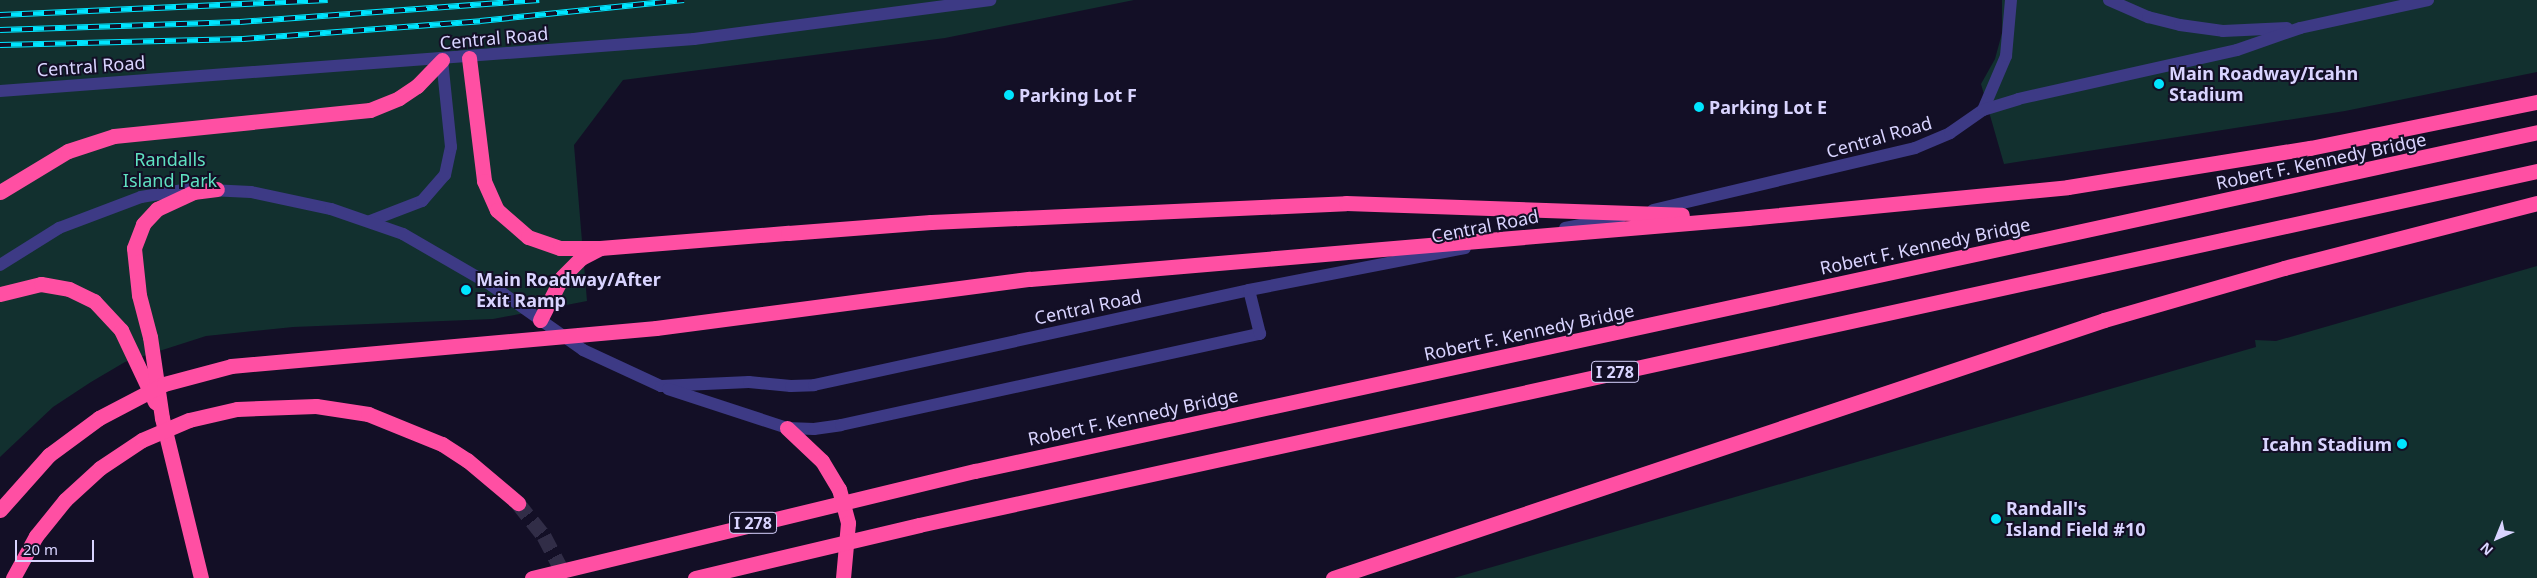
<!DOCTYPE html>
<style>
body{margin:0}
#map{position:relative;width:2537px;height:578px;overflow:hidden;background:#130f26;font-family:"Noto Sans",sans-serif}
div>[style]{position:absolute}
.green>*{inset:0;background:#12302f}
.highway-tunnel>*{height:15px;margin-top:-7.5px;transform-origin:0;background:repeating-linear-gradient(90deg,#312d47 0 15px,transparent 0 23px)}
.minor>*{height:12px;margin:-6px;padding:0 6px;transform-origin:6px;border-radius:6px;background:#3d3a85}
.highway>*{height:15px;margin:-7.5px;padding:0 7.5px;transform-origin:7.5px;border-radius:7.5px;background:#ff4fa3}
.rail>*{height:5.5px;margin-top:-2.75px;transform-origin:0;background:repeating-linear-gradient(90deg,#130f26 0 11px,#00e5ff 0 22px);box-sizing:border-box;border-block:1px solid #00e5ff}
.highway-bridge>*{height:15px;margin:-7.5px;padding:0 7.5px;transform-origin:7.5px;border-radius:7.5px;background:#ff4fa3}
.dots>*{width:14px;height:14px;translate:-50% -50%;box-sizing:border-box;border:2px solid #130f26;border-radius:50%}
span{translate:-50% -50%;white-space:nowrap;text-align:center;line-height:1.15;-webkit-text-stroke:4px #130f26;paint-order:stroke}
.shield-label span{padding:1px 4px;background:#130f26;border:1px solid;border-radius:4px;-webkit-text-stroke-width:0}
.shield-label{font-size:16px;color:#d9d4ff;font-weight:700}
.street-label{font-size:18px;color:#d9d4ff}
.poi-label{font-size:18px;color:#d9d4ff;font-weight:700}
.left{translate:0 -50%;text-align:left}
.right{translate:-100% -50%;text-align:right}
.park-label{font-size:18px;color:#5fe0c0}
.north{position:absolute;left:2472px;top:513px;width:50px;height:50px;-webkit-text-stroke:4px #130f26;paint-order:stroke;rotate:224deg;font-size:14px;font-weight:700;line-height:20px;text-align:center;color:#d9d4ff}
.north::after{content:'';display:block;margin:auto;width:18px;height:22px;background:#d9d4ff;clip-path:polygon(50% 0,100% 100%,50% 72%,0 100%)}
.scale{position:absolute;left:15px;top:540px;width:79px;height:22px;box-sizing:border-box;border:2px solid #d9d4ff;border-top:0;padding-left:6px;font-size:15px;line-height:18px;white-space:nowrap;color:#d9d4ff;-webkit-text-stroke:4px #130f26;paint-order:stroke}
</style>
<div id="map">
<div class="green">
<i style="clip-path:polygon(0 0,1134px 0,945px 38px,623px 80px,574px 145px,587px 301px,493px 319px,293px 327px,206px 336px,125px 362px,91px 382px,53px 407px,0 457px)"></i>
<i style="clip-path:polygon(2002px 0,2537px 0,2537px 72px,2345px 111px,2004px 164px,1981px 84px,1995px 59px,2002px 33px)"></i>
<i style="clip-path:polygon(2537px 266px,2537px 578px,1454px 578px,2256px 347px,2255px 340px,2276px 341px)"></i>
</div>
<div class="highway-tunnel">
<i style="left:518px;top:503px;width:42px;rotate:51.8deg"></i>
<i style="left:544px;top:536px;width:47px;rotate:62.4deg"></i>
</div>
<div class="minor">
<i style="left:2109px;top:0;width:43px;rotate:23.6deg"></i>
<i style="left:2148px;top:17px;width:33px;rotate:14deg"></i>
<i style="left:2180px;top:25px;width:43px;rotate:7.9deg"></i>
<i style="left:2223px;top:31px;width:64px;rotate:-2.7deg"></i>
<i style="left:0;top:91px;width:696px;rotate:-4.29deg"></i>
<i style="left:694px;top:39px;width:299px;rotate:-7.5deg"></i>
<i style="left:1983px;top:110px;width:59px;rotate:-66.9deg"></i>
<i style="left:2006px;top:56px;width:56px;rotate:-84.9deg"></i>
<i style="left:1653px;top:210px;width:269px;rotate:-13.3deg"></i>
<i style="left:1915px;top:148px;width:38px;rotate:-23deg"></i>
<i style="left:1950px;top:133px;width:40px;rotate:-34.9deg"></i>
<i style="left:1983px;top:110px;width:37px;rotate:-17deg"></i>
<i style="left:2018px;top:99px;width:224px;rotate:-12.6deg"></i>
<i style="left:2237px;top:50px;width:67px;rotate:-19.2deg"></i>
<i style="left:2300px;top:28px;width:131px;rotate:-12.3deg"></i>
<i style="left:370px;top:221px;width:56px;rotate:-21deg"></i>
<i style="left:422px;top:201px;width:35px;rotate:-49deg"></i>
<i style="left:445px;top:175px;width:29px;rotate:-78deg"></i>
<i style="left:451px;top:147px;width:87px;rotate:-95.9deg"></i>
<i style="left:1565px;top:228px;width:57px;rotate:-11.1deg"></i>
<i style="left:0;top:265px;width:70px;rotate:-32.1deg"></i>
<i style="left:59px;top:228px;width:88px;rotate:-20.7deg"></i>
<i style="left:141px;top:197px;width:49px;rotate:-9.5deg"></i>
<i style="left:189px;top:189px;width:62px;rotate:2.8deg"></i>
<i style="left:251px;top:192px;width:82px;rotate:12deg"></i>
<i style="left:331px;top:209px;width:76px;rotate:19.1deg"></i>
<i style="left:403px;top:234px;width:102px;rotate:30.1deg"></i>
<i style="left:491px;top:285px;width:113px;rotate:35.2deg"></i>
<i style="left:583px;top:350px;width:86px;rotate:24.8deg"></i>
<i style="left:661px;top:386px;width:88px;rotate:-2.6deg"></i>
<i style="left:749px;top:382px;width:42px;rotate:5.4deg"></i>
<i style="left:791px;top:386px;width:23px;rotate:-2deg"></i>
<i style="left:814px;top:385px;width:445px;rotate:-12.3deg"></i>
<i style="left:1249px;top:290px;width:220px;rotate:-11deg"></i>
<i style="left:668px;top:389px;width:125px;rotate:18.1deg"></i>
<i style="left:787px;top:428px;width:27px;rotate:2deg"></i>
<i style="left:814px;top:429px;width:27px;rotate:-8deg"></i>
<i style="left:841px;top:425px;width:429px;rotate:-12.3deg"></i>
<i style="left:1260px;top:334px;width:45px;rotate:-104deg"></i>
</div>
<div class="highway">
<i style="left:469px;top:58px;width:124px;rotate:83deg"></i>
<i style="left:484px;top:181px;width:32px;rotate:66deg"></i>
<i style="left:497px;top:210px;width:41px;rotate:41.1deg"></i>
<i style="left:528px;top:237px;width:34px;rotate:19deg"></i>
<i style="left:560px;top:248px;width:40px"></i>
<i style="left:600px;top:248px;width:189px;rotate:-4.6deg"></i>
<i style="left:0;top:192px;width:79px;rotate:-31.1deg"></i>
<i style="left:68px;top:151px;width:48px;rotate:-18.1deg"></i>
<i style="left:114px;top:136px;width:257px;rotate:-5.8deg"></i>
<i style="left:370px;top:110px;width:31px;rotate:-22deg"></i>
<i style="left:399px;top:98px;width:22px;rotate:-34deg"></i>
<i style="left:417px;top:86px;width:36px;rotate:-46deg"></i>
<i style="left:1748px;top:218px;width:321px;rotate:-5.5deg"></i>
<i style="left:2068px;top:187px;width:245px;rotate:-9.2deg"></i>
<i style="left:2310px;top:148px;width:232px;rotate:-11.5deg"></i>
<i style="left:0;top:294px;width:42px;rotate:-13.7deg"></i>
<i style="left:41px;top:284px;width:28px;rotate:10deg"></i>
<i style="left:69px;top:289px;width:28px;rotate:26deg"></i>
<i style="left:94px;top:301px;width:40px;rotate:47deg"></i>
<i style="left:121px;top:330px;width:80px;rotate:64.7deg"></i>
<i style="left:540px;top:320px;width:48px;rotate:-62.9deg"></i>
<i style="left:562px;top:277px;width:27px;rotate:-45deg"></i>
<i style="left:581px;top:258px;width:20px;rotate:-27deg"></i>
<i style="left:316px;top:406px;width:53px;rotate:8.7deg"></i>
<i style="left:368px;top:414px;width:80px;rotate:22.1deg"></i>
<i style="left:442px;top:444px;width:30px;rotate:33deg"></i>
<i style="left:467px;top:460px;width:67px;rotate:40.1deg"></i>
<i style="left:787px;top:428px;width:48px;rotate:43.3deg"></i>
<i style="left:822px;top:461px;width:33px;rotate:59deg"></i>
<i style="left:839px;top:489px;width:35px;rotate:75deg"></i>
<i style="left:848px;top:523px;width:55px;rotate:95.2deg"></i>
<i style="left:975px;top:471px;width:1598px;rotate:-12.24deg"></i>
<i style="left:201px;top:578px;width:165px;rotate:-103.7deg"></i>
<i style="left:162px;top:418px;width:82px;rotate:-98.4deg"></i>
<i style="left:150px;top:337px;width:43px;rotate:-104.7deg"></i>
<i style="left:139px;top:295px;width:47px;rotate:-96.1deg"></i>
<i style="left:134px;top:248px;width:26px;rotate:-69deg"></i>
<i style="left:143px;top:224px;width:21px;rotate:-47deg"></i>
<i style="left:157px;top:209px;width:40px;rotate:-25deg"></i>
<i style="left:193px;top:192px;width:24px;rotate:-7deg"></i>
<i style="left:1333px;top:578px;width:813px;rotate:-18.5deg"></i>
<i style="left:2104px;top:320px;width:187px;rotate:-16.1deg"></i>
<i style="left:2284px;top:268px;width:261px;rotate:-14.4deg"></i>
</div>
<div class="rail">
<i style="left:0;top:15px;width:328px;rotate:-2.6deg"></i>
<i style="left:0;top:30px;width:240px;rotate:-1.9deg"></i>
<i style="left:240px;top:22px;width:300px;rotate:-4.2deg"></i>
<i style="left:0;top:45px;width:243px;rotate:-1.4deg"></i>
<i style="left:243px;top:39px;width:238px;rotate:-4.3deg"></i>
<i style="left:480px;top:21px;width:205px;rotate:-5.9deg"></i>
</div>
<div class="highway-bridge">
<i style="left:788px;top:233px;width:143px;rotate:-4.4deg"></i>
<i style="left:931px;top:222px;width:415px;rotate:-2.6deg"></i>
<i style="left:1346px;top:203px;width:336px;rotate:2deg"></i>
<i style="left:0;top:510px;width:74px;rotate:-48.3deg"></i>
<i style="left:49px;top:455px;width:62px;rotate:-36.5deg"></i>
<i style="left:99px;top:418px;width:73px;rotate:-27.6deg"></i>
<i style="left:164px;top:384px;width:69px;rotate:-15deg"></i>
<i style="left:231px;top:366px;width:427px;rotate:-5.1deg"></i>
<i style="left:656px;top:328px;width:377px;rotate:-7.5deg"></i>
<i style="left:1030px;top:279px;width:721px;rotate:-4.86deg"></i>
<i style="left:13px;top:578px;width:48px;rotate:-61.3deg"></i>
<i style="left:36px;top:536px;width:46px;rotate:-51.1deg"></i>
<i style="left:65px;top:500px;width:47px;rotate:-42.4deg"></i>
<i style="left:100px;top:468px;width:50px;rotate:-33.7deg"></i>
<i style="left:142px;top:440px;width:51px;rotate:-23.1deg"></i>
<i style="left:189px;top:420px;width:49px;rotate:-12.9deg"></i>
<i style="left:237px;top:409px;width:79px;rotate:-2.2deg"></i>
<i style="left:532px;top:578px;width:456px;rotate:-13.6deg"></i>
<i style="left:695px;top:578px;width:230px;rotate:-13.3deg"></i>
<i style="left:919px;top:525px;width:1656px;rotate:-12.34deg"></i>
</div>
<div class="dots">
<i style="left:2159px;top:84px;background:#00e5ff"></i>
<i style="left:1009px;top:95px;background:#00e5ff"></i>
<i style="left:1699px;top:107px;background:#00e5ff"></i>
<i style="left:466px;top:290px;background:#00e5ff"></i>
<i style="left:2402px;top:444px;background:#00e5ff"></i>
<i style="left:1996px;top:519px;background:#00e5ff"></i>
</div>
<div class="shield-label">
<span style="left:1615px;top:372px">I 278</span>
<span style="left:753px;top:523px">I 278</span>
</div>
<div class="street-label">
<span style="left:494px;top:38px;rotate:-5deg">Central Road</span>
<span style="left:91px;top:66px;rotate:-4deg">Central Road</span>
<span style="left:1879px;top:137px;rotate:-16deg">Central Road</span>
<span style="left:2321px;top:161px;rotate:-12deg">Robert F. Kennedy Bridge</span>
<span style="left:1485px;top:226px;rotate:-11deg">Central Road</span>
<span style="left:1925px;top:246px;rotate:-12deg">Robert F. Kennedy Bridge</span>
<span style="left:1088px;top:307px;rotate:-12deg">Central Road</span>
<span style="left:1529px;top:332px;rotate:-12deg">Robert F. Kennedy Bridge</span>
<span style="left:1133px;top:417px;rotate:-12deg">Robert F. Kennedy Bridge</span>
</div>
<div class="poi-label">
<span class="left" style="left:2169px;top:84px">Main Roadway/Icahn<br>Stadium</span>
<span class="left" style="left:1019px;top:95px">Parking Lot F</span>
<span class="left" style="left:1709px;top:107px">Parking Lot E</span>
<span class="left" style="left:476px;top:290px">Main Roadway/After<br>Exit Ramp</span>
<span class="right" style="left:2392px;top:444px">Icahn Stadium</span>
<span class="left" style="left:2006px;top:519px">Randall's<br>Island Field #10</span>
</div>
<div class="park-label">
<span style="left:170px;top:170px">Randalls<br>Island Park</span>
</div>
<div class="north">N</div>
<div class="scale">20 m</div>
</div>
